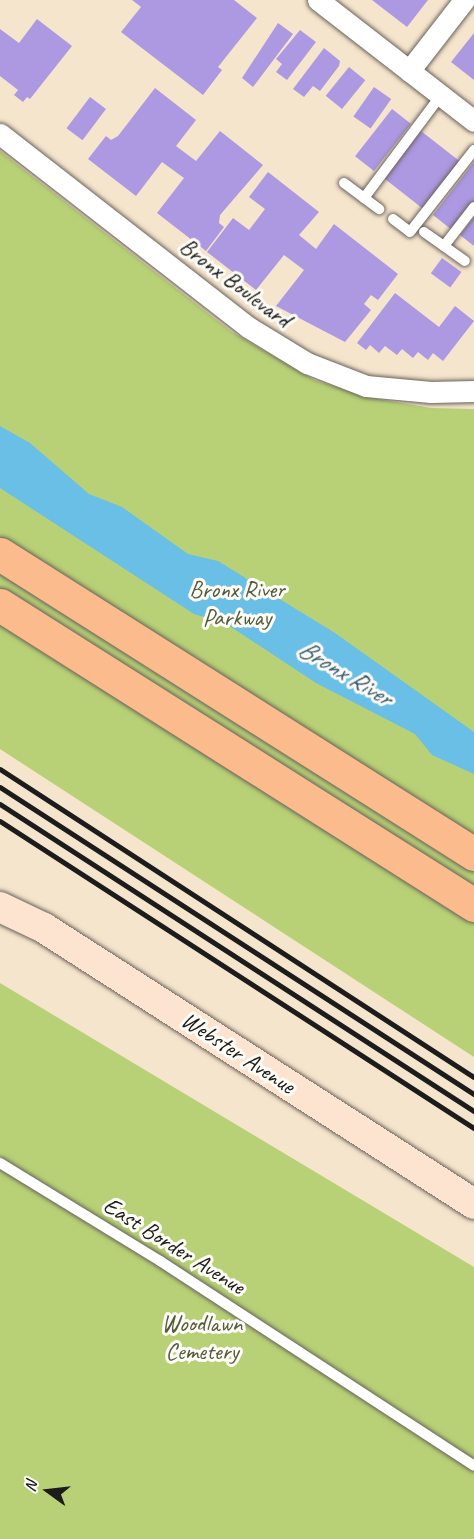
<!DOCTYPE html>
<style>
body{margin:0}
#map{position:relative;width:474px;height:1539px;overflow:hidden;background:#f6e5cd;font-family:Caveat,sans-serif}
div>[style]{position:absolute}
.green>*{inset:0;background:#b8d176}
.water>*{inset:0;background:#69bfe6}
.building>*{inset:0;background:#ad98e2;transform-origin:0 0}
.roads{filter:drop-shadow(0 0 2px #68625a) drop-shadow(0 0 2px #68625a)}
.service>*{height:10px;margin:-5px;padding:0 5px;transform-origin:5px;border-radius:5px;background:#fff}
.minor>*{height:21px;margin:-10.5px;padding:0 10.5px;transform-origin:10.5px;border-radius:10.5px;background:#fff}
.secondary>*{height:30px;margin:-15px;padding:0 15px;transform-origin:15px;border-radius:15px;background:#fde4d1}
.motorway>*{height:33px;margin:-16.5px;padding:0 16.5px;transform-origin:16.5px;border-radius:16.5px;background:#fbbb8d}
.rail>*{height:4.5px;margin:-2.25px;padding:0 2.25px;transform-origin:2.25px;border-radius:2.25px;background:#1c1c1c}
span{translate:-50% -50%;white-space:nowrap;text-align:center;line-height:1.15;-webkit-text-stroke:6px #fdfcf7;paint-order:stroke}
.street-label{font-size:24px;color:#1c1c1c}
.park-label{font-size:24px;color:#535b3c}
.water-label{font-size:26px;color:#3b5d6d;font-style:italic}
.north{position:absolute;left:18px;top:1461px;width:60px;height:60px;-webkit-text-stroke:4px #fdfcf7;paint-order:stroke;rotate:285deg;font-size:16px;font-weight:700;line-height:24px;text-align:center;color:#1c1c1c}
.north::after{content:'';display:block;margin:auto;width:21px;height:27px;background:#1c1c1c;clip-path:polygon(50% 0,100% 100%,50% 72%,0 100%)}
</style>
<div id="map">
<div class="green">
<i style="clip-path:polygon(0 151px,232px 332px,314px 380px,372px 398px,431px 408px,474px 409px,474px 1057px,0 749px)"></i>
<i style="clip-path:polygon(0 983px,474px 1267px,474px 1539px,0 1539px)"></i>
</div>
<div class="water">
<i style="clip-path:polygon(0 426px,30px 443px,89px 494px,122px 507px,188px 554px,218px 561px,335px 633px,474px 732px,474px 774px,432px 755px,415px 734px,316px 683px,225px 623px,194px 614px,0 488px)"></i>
</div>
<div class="building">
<i style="clip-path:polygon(132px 0,234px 0,257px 18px,218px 67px,222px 70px,203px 95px,121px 32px,141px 7px)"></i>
<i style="clip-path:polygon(372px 0,428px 0,407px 27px)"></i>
<i style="clip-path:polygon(37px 19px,72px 46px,30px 99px,27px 97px,23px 102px,14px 95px,18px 90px,0 76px,0 29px,19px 43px)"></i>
<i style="clip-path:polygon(278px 23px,293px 34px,253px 87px,242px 78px)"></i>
<i style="clip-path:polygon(300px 30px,316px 42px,287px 80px,276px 72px,282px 64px,276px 59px)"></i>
<i style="clip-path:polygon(474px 33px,474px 80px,451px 62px)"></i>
<i style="clip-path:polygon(324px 48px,340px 61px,339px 66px,320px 91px,313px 86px,304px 97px,293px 89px)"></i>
<i style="left:349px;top:67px;width:21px;height:37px;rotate:39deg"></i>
<i style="left:374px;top:87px;width:21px;height:36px;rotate:35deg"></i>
<i style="clip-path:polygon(155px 88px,196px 120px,176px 146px,196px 161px,220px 131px,263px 165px,220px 215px,219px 223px,224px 227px,206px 251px,157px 213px,184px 178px,162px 162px,136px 196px,88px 159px,106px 136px,111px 140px,118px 136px)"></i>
<i style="left:90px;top:97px;width:20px;height:39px;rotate:37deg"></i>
<i style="left:392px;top:109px;width:24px;height:60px;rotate:38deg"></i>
<i style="left:421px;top:131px;width:49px;height:60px;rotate:38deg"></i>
<i style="clip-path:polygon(474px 162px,474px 201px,452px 230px,433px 215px)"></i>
<i style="clip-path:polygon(268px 172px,319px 212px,299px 235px,316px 249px,334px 224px,398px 274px,378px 300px,371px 295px,364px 304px,371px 310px,345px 342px,276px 306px,304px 270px,284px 255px,256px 290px,207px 252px,233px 218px,249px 230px,265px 209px,249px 197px)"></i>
<i style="clip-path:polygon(474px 217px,474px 246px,460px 235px)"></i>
<i style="left:442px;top:258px;width:24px;height:19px;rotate:36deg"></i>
<i style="clip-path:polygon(395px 293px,439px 327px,455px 306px,474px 321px,443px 361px,433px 353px,428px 360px,418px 352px,413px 358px,402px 349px,397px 355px,385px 346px,379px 353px,370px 345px,366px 350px,357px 343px)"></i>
</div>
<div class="roads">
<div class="service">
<i style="left:344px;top:183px;width:44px;rotate:36.6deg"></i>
<i style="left:364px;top:198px;width:129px;rotate:-53.2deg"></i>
<i style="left:393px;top:219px;width:21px;rotate:37deg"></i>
<i style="left:410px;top:232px;width:104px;rotate:-52deg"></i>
<i style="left:424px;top:232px;width:50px;rotate:35.3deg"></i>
<i style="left:444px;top:246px;width:49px;rotate:-52.4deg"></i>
<i style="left:0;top:1163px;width:188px;rotate:31.5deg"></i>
<i style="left:160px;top:1261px;width:375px;rotate:33.1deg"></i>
</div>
<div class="minor">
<i style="left:318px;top:0;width:197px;rotate:37.8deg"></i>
<i style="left:409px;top:71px;width:90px;rotate:-52.2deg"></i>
<i style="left:0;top:134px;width:314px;rotate:37.9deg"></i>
<i style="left:248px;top:327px;width:69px;rotate:31.4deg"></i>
<i style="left:307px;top:363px;width:63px;rotate:21.3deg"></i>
<i style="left:366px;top:386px;width:65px;rotate:5.3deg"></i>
<i style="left:431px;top:392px;width:43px;rotate:-1.3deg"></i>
</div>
<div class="secondary">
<i style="left:0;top:907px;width:49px;rotate:25.5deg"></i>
<i style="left:44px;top:928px;width:511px;rotate:32.69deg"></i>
</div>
<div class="motorway">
<i style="left:0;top:554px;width:561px;rotate:32.33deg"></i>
<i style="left:0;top:605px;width:561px;rotate:32.33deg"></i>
</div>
</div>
<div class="rail">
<i style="left:0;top:769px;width:565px;rotate:33.02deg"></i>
<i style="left:0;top:787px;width:565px;rotate:32.93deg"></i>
<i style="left:0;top:804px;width:565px;rotate:32.93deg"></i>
<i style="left:0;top:821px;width:565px;rotate:32.93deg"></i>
</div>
<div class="street-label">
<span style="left:235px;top:283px;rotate:37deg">Bronx Boulevard</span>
<span style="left:238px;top:1053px;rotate:33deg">Webster Avenue</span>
<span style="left:174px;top:1246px;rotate:32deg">East Border Avenue</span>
</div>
<div class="park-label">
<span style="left:237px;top:604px">Bronx River<br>Parkway</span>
<span style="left:202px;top:1338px">Woodlawn<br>Cemetery</span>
</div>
<div class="water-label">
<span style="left:345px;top:673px;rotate:31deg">Bronx River</span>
</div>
<div class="north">N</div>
</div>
